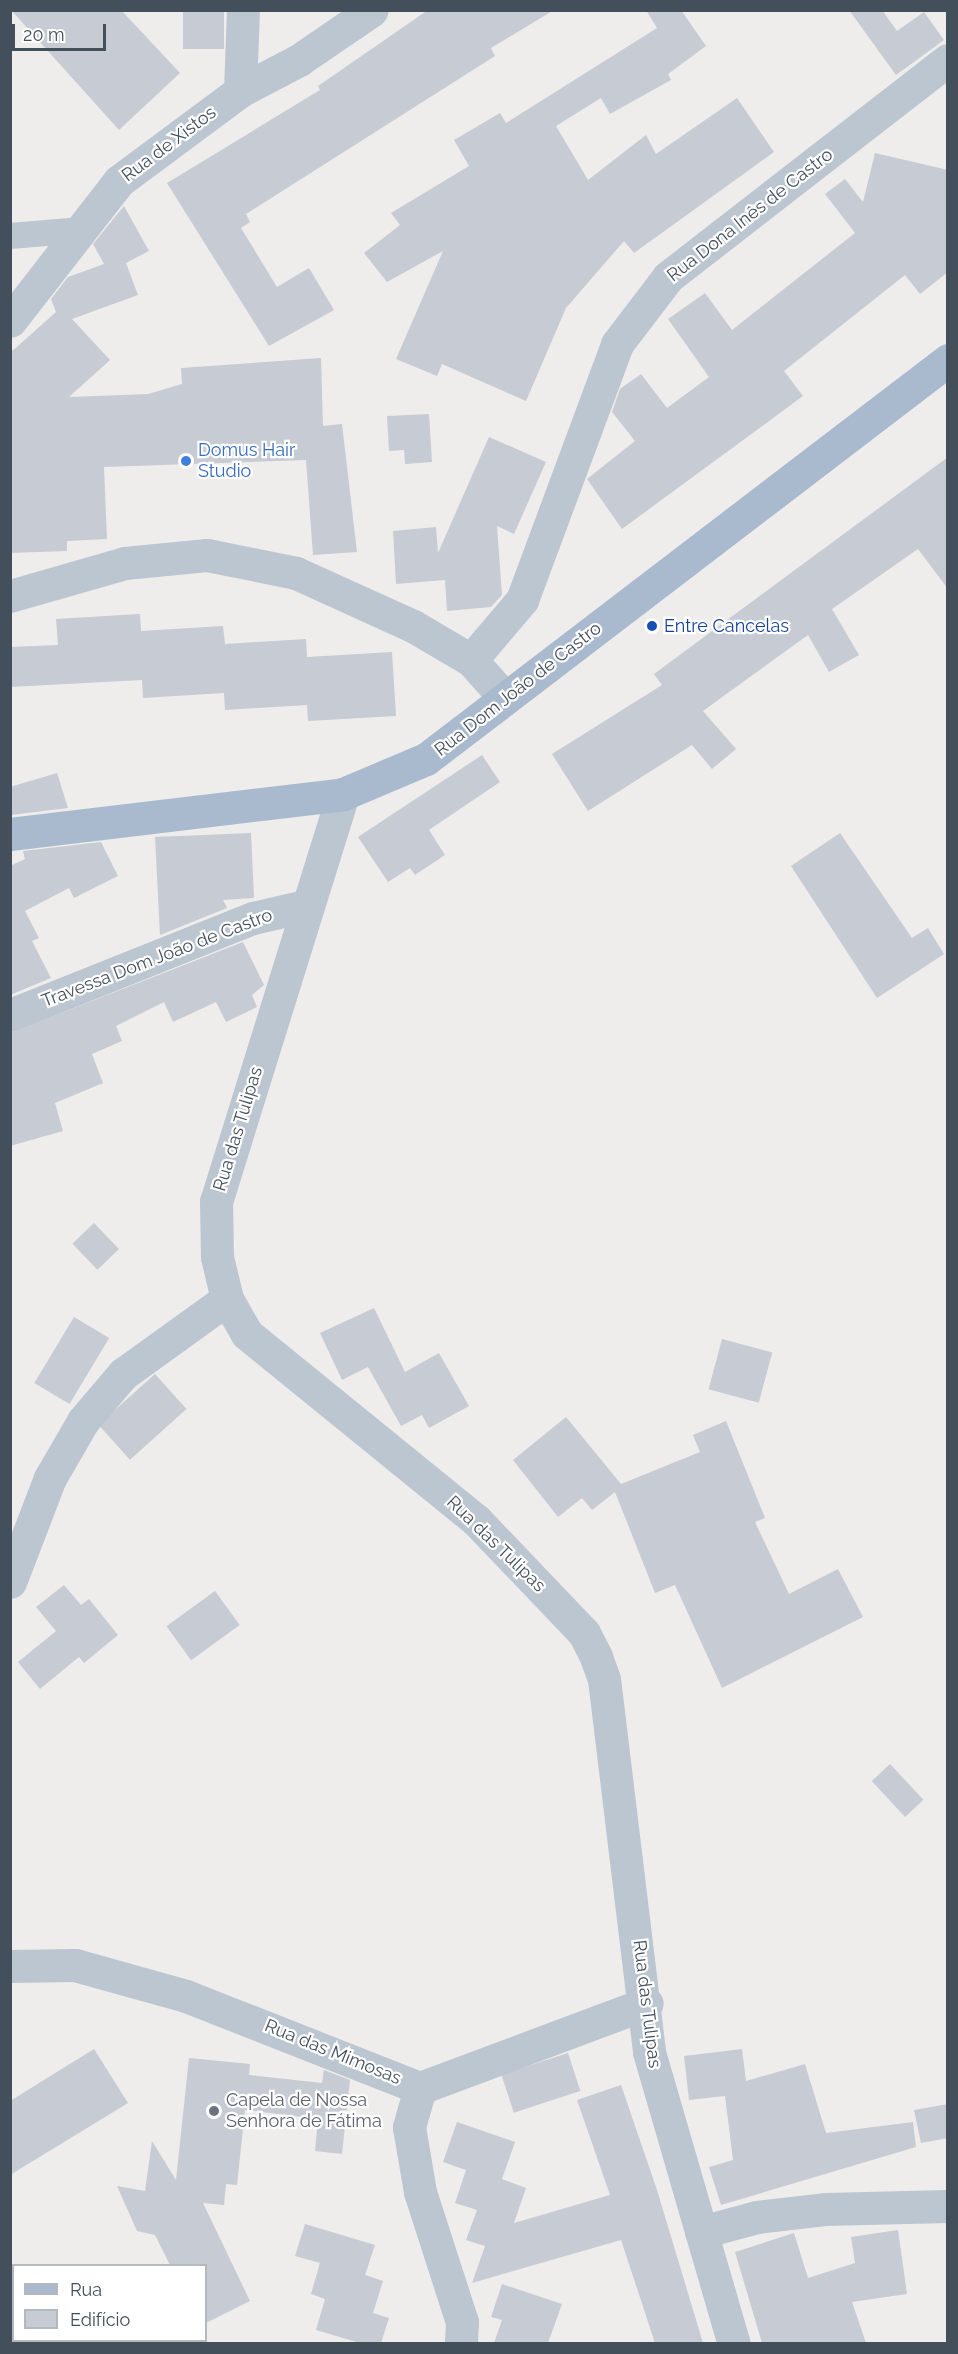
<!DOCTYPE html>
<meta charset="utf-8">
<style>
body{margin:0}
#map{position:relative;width:958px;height:2354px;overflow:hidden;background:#efecec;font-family:Raleway,sans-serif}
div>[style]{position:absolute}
.building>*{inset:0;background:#c7cbd3;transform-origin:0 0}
.pedestrian>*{height:26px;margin:-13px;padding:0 13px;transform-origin:13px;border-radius:13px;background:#bbc6d0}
.minor>*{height:33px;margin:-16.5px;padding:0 16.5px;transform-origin:16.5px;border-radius:16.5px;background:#bbc6d0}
.primary>*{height:33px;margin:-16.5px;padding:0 16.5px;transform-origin:16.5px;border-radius:16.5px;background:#a9bace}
.dots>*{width:16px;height:16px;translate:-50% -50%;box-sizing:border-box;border:3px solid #fff;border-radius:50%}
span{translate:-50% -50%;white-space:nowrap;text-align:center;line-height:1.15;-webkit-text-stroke:4.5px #fff;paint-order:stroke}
.street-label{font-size:18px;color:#434f5b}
.shop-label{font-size:18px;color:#366cbe}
.left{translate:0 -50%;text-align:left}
.transit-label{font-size:18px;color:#164399}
.worship-label{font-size:18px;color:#5b616d}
.frame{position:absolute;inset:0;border:12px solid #434f5b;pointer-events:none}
.legend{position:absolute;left:12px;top:2264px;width:195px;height:78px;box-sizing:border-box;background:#fff;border:2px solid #b4b9bd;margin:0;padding:8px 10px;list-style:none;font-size:18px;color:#434f5b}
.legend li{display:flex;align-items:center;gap:12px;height:30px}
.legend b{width:30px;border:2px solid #b4b9bd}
.scale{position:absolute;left:12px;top:24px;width:94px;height:27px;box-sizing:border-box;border:3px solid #434f5b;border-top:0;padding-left:8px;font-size:18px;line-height:21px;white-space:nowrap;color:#434f5b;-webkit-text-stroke:4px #fff;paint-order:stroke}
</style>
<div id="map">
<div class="building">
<i style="clip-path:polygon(11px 10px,121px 10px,180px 73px,119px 130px)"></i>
<i style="left:183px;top:10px;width:41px;height:39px"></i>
<i style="clip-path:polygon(428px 10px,554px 10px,491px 48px,495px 56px,246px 214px,250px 222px,241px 228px,277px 287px,309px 268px,334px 310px,269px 346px,167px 183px,320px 90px,318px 86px)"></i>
<i style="clip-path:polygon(646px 10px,681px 10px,706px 46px,668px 74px,671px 80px,610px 114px,601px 98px,556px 126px,588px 180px,646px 135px,656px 154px,737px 98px,774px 152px,634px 253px,624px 241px,566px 308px,526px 401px,442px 364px,437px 376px,396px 359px,443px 251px,387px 282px,364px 253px,400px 225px,391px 213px,469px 166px,454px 140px,500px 113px,506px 123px,657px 28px)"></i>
<i style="clip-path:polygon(849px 10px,882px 10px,897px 31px,924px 12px,944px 40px,896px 75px)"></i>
<i style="clip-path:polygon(875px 153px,948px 170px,948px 272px,920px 294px,905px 275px,784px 371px,803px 396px,622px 529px,587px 479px,635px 441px,612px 412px,620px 389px,641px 374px,667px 408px,709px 377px,668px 319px,705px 293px,732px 330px,855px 233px,825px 194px,845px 179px,863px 202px)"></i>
<i style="clip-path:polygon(124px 206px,149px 251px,126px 263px,138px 295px,72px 319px,110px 360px,69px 397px,148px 394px,182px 384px,181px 368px,321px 358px,323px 426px,342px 424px,357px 552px,313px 555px,306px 460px,104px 467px,107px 539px,67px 541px,67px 551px,10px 553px,10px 353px,56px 312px,51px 299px,68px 277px,104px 264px,93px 244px)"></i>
<i style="clip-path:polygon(429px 414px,432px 462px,405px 464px,404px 450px,389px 451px,387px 416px)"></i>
<i style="clip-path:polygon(489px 437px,546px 462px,514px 534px,497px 526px,502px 595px,491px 607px,447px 611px,445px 580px,396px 584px,393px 531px,436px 527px,438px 553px)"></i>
<i style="clip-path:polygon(948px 457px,948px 589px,918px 549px,832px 609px,859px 655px,829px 672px,808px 635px,703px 711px,736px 749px,712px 769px,692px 745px,588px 811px,552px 754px,662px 685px,654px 674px)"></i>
<i style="clip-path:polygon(140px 614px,141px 631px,223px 626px,225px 644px,306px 639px,307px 657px,392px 652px,396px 716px,308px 721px,307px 705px,225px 710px,224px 693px,143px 698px,142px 680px,10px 687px,10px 647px,58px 645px,56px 619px)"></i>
<i style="clip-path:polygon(482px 755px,500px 782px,429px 830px,445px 855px,415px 875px,410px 868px,388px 882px,358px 837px)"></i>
<i style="clip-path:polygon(57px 773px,68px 808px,11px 815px,10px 787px)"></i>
<i style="clip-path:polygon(251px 833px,254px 898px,223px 900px,227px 908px,160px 935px,155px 837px)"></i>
<i style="clip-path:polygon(840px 833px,912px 938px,928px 928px,944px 954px,877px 998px,791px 866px)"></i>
<i style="clip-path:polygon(101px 842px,118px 876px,74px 898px,69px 888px,25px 911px,39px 938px,32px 941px,51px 978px,10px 995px,10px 866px,25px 859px,23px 851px)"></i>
<i style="clip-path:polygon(243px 942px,264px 985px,252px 995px,257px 1007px,226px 1022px,216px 1002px,173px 1022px,164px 1002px,116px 1026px,122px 1041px,92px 1054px,103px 1083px,55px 1103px,63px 1131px,10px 1146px,10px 1033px)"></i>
<i style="left:94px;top:1223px;width:36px;height:30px;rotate:46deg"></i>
<i style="clip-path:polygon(374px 1308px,405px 1372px,439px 1353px,469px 1406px,429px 1428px,422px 1415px,401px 1426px,368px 1367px,342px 1380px,320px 1333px)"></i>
<i style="left:74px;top:1317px;width:41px;height:77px;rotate:31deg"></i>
<i style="left:722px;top:1339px;width:52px;height:52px;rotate:15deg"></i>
<i style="left:155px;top:1374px;width:47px;height:76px;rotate:48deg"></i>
<i style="clip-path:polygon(566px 1417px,621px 1484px,700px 1452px,693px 1435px,726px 1421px,765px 1518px,755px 1522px,789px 1594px,838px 1569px,863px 1617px,722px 1688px,675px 1585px,655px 1593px,615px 1492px,592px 1510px,582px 1498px,558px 1517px,513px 1460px)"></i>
<i style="clip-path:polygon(64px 1585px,81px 1605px,89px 1599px,118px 1635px,84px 1663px,79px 1657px,40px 1689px,18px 1662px,56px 1631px,36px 1607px)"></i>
<i style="left:215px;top:1591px;width:42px;height:60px;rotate:54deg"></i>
<i style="left:890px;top:1764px;width:49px;height:25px;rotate:47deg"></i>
<i style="clip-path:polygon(94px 2049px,128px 2103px,10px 2175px,10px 2101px)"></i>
<i style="clip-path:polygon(742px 2049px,746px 2081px,805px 2064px,826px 2133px,913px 2122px,916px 2147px,721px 2205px,709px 2167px,733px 2160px,725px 2096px,689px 2100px,684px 2056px)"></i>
<i style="left:568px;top:2053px;width:40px;height:70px;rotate:72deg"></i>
<i style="clip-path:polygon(189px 2058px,250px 2064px,249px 2075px,322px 2083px,324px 2070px,350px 2080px,342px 2154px,315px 2151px,318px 2119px,245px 2110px,237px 2185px,226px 2184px,224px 2205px,203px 2203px,250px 2301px,206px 2323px,206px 2265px,170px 2265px,155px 2235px,137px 2231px,117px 2186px,145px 2191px,152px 2141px,176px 2180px)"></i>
<i style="clip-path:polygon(621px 2085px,657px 2190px,703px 2343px,655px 2343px,621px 2240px,472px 2283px,485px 2246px,466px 2240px,477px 2210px,455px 2203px,466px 2170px,443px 2162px,457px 2122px,515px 2142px,502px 2179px,526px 2188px,514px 2223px,610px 2195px,577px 2100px)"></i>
<i style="clip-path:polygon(948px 2104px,948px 2138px,921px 2143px,914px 2110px)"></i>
<i style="clip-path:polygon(305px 2224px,375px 2245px,365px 2275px,383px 2281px,373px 2313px,389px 2318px,381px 2343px,360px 2343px,316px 2330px,325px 2299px,311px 2294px,320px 2263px,295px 2256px)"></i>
<i style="clip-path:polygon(898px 2230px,907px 2294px,852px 2302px,866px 2343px,762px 2343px,735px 2252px,794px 2233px,808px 2278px,855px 2263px,851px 2237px)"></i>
<i style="clip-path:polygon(502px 2284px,562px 2304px,548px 2343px,494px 2343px,502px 2320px,491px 2317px)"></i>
</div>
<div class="pedestrian">
<i style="left:10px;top:236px;width:72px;rotate:-4.8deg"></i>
</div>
<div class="minor">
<i style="left:240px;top:91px;width:67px;rotate:-27.7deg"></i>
<i style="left:299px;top:60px;width:88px;rotate:-34.4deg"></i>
<i style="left:10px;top:321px;width:177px;rotate:-52.1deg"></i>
<i style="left:119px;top:181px;width:151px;rotate:-36.6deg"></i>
<i style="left:240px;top:91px;width:81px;rotate:-87.9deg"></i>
<i style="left:10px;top:596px;width:120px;rotate:-16deg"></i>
<i style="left:125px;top:563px;width:82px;rotate:-5.6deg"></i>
<i style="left:207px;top:555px;width:91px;rotate:11.4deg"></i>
<i style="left:296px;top:573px;width:128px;rotate:24.4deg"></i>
<i style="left:413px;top:626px;width:67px;rotate:30.4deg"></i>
<i style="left:471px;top:660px;width:51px;rotate:48.2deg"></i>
<i style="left:471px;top:660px;width:79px;rotate:-49.6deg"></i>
<i style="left:522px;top:600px;width:273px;rotate:-69.6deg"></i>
<i style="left:617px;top:344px;width:84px;rotate:-52.7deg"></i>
<i style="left:668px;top:277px;width:354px;rotate:-37.8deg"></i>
<i style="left:343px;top:794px;width:426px;rotate:107.3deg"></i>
<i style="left:216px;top:1201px;width:56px;rotate:89deg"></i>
<i style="left:217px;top:1257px;width:43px;rotate:76.6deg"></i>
<i style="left:227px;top:1299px;width:40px;rotate:60.3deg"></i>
<i style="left:247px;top:1334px;width:295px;rotate:39.1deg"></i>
<i style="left:476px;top:1520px;width:156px;rotate:46.3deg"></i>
<i style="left:584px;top:1633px;width:27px;rotate:63deg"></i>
<i style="left:596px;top:1657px;width:23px;rotate:70deg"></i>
<i style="left:604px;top:1679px;width:376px;rotate:83.1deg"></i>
<i style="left:649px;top:2052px;width:304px;rotate:73.8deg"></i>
<i style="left:10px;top:1015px;width:262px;rotate:-21.8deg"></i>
<i style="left:253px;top:918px;width:53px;rotate:-13deg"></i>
<i style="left:10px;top:1582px;width:111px;rotate:-69deg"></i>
<i style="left:50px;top:1478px;width:66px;rotate:-59.9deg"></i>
<i style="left:83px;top:1421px;width:62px;rotate:-49.6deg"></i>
<i style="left:123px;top:1374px;width:128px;rotate:-35.8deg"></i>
<i style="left:10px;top:1966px;width:65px;rotate:-0.9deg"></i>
<i style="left:75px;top:1965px;width:115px;rotate:15.6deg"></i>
<i style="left:186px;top:1996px;width:251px;rotate:21.5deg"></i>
<i style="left:420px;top:2088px;width:242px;rotate:-20.5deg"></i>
<i style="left:420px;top:2088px;width:41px;rotate:105.8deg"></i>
<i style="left:409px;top:2127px;width:66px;rotate:80.4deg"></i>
<i style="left:420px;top:2192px;width:137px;rotate:72.1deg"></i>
<i style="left:462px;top:2322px;width:22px;rotate:93deg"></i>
<i style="left:701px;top:2232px;width:58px;rotate:-15deg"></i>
<i style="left:757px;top:2217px;width:68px;rotate:-6.7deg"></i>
<i style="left:825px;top:2209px;width:123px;rotate:-1.4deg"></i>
</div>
<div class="primary">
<i style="left:10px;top:834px;width:335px;rotate:-6.8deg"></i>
<i style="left:343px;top:794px;width:90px;rotate:-22.9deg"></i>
<i style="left:426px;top:759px;width:657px;rotate:-37.39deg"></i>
</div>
<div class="dots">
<i style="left:186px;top:461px;background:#3f7fe0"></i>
<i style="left:652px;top:626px;background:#1a4fb4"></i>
<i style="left:214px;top:2111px;background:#6b7280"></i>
</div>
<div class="street-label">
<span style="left:169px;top:144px;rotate:-37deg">Rua de Xistos</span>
<span style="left:750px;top:215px;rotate:-38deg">Rua Dona Inês de Castro</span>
<span style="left:518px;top:689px;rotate:-38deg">Rua Dom João de Castro</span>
<span style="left:157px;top:958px;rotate:-21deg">Travessa Dom João de Castro</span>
<span style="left:238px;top:1129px;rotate:-73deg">Rua das Tulipas</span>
<span style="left:496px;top:1544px;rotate:44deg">Rua das Tulipas</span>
<span style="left:647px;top:2004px;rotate:83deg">Rua das Tulipas</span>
<span style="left:333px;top:2052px;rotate:22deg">Rua das Mimosas</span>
</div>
<div class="shop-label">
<span class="left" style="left:198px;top:461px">Domus Hair<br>Studio</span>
</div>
<div class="transit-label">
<span class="left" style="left:664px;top:626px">Entre Cancelas</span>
</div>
<div class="worship-label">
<span class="left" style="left:226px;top:2111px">Capela de Nossa<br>Senhora de Fátima</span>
</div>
<div class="frame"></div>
<ul class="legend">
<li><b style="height:8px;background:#a9bace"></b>Rua</li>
<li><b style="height:16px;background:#c7cbd3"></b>Edifício</li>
</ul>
<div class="scale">20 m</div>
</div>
